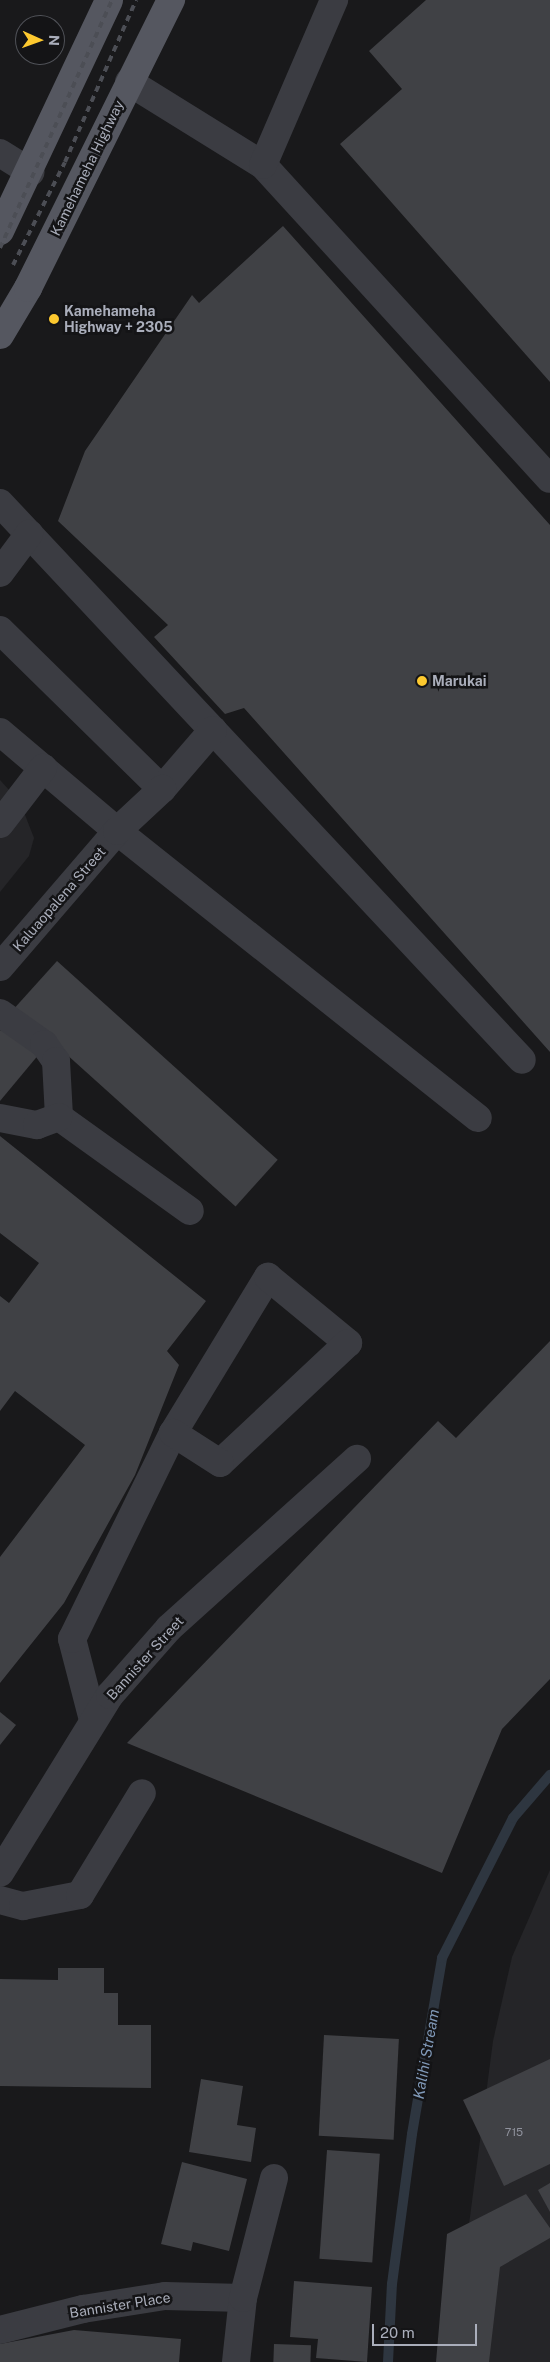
<!DOCTYPE html>
<style>
body{margin:0}
#map{position:relative;width:550px;height:2362px;overflow:hidden;background:#19191b;font-family:"Public Sans",sans-serif}
div>[style]{position:absolute}
.built>*{inset:0;background:#252528}
.stream>*{height:10px;margin:-5px;padding:0 5px;transform-origin:5px;border-radius:5px;background:#2e3640}
.building>*{inset:0;background:#404145;transform-origin:0 0}
.minor>*{height:28px;margin:-14px;padding:0 14px;transform-origin:14px;border-radius:14px;background:#3b3c42}
.major>*{height:28px;margin:-14px;padding:0 14px;transform-origin:14px;border-radius:14px;background:#555760}
.rail>*{height:4px;margin-top:-2px;transform-origin:0;background:repeating-linear-gradient(90deg,#4c4e55 0 6px,transparent 0 11px)}
.dots>*{width:14px;height:14px;translate:-50% -50%;box-sizing:border-box;border:2px solid #141416;border-radius:50%}
span{translate:-50% -50%;white-space:nowrap;text-align:center;line-height:1.15;-webkit-text-stroke:5px #141416;paint-order:stroke}
.number-label{font-size:11px;color:#90939e}
.number-label span{-webkit-text-stroke-width:0}
.street-label{font-size:14px;color:#aaaebb}
.poi-label{font-size:14px;color:#aaaebb;font-weight:700}
.left{translate:0 -50%;text-align:left}
.water-label{font-size:15px;color:#8099b8;font-style:italic}
.north{position:absolute;left:15px;top:15px;width:50px;height:50px;box-sizing:border-box;background:#141416;border:1px solid #505258;border-radius:50%;rotate:92deg;font-size:14px;font-weight:700;line-height:20px;text-align:center;color:#aaaebb}
.north::after{content:'';display:block;margin:auto;width:18px;height:22px;background:#fdc92f;clip-path:polygon(50% 0,100% 100%,50% 72%,0 100%)}
.scale{position:absolute;left:372px;top:2324px;width:105px;height:22px;box-sizing:border-box;border:2px solid #aaaebb;border-top:0;padding-left:6px;font-size:15px;line-height:18px;white-space:nowrap;color:#aaaebb;-webkit-text-stroke:4px #141416;paint-order:stroke}
</style>
<div id="map">
<div class="built">
<i style="clip-path:polygon(0 780px,20px 802px,34px 838px,29px 856px,0 892px)"></i>
<i style="clip-path:polygon(550px 1870px,550px 2362px,451px 2362px,493px 2041px,512px 1957px)"></i>
</div>
<div class="stream">
<i style="left:388px;top:2362px;width:78px;rotate:-87.1deg"></i>
<i style="left:392px;top:2284px;width:151px;rotate:-82.4deg"></i>
<i style="left:412px;top:2134px;width:179px;rotate:-80.3deg"></i>
<i style="left:442px;top:1958px;width:157px;rotate:-63.1deg"></i>
<i style="left:513px;top:1818px;width:57px;rotate:-49.3deg"></i>
</div>
<div class="building">
<i style="clip-path:polygon(426px 0,550px 0,550px 382px,340px 144px,402px 89px,369px 51px)"></i>
<i style="clip-path:polygon(283px 226px,550px 525px,550px 1052px,244px 708px,225px 714px,154px 637px,168px 625px,58px 521px,85px 451px,192px 295px,199px 303px)"></i>
<i style="left:57px;top:961px;width:297px;height:63px;rotate:42deg"></i>
<i style="clip-path:polygon(6px 1024px,40px 1053px,0 1101px,0 1031px)"></i>
<i style="clip-path:polygon(0 1136px,206px 1301px,167px 1351px,179px 1365px,135px 1475px,64px 1603px,0 1683px,0 1557px,85px 1445px,15px 1391px,0 1411px,0 1296px,9px 1303px,39px 1263px,0 1233px)"></i>
<i style="clip-path:polygon(550px 1341px,550px 1679px,502px 1729px,442px 1873px,127px 1743px,438px 1421px,456px 1438px)"></i>
<i style="clip-path:polygon(0 1712px,16px 1725px,0 1745px)"></i>
<i style="clip-path:polygon(58px 1968px,104px 1968px,104px 1993px,118px 1993px,118px 2025px,151px 2025px,151px 2088px,0 2086px,0 1979px,58px 1980px)"></i>
<i style="left:324px;top:2035px;width:75px;height:101px;rotate:3deg"></i>
<i style="clip-path:polygon(550px 2059px,550px 2164px,504px 2186px,463px 2100px)"></i>
<i style="clip-path:polygon(201px 2079px,243px 2086px,237px 2125px,256px 2128px,251px 2162px,189px 2152px)"></i>
<i style="left:327px;top:2150px;width:53px;height:109px;rotate:4deg"></i>
<i style="clip-path:polygon(182px 2162px,247px 2179px,229px 2251px,193px 2242px,191px 2251px,161px 2244px)"></i>
<i style="clip-path:polygon(550px 2183px,550px 2212px,538px 2190px)"></i>
<i style="clip-path:polygon(526px 2194px,550px 2228px,550px 2238px,500px 2267px,489px 2362px,436px 2362px,447px 2234px)"></i>
<i style="clip-path:polygon(294px 2281px,372px 2287px,367px 2362px,316px 2358px,318px 2339px,290px 2337px)"></i>
<i style="clip-path:polygon(74px 2330px,181px 2339px,179px 2362px,0 2362px,0 2344px)"></i>
<i style="left:274px;top:2344px;width:37px;height:18px;rotate:2deg"></i>
</div>
<div class="minor">
<i style="left:129px;top:82px;width:158px;rotate:31.8deg"></i>
<i style="left:263px;top:165px;width:425px;rotate:47.6deg"></i>
<i style="left:0;top:153px;width:36px;rotate:32deg"></i>
<i style="left:263px;top:165px;width:180px;rotate:-66.7deg"></i>
<i style="left:0;top:503px;width:763px;rotate:46.86deg"></i>
<i style="left:0;top:573px;width:49px;rotate:-53.4deg"></i>
<i style="left:0;top:630px;width:227px;rotate:44.5deg"></i>
<i style="left:162px;top:789px;width:78px;rotate:-49.2deg"></i>
<i style="left:0;top:732px;width:153px;rotate:40.2deg"></i>
<i style="left:117px;top:831px;width:461px;rotate:38.5deg"></i>
<i style="left:0;top:824px;width:71px;rotate:-52.5deg"></i>
<i style="left:0;top:967px;width:179px;rotate:-49.3deg"></i>
<i style="left:117px;top:831px;width:62px;rotate:-43deg"></i>
<i style="left:0;top:1013px;width:54px;rotate:35.2deg"></i>
<i style="left:44px;top:1044px;width:21px;rotate:55deg"></i>
<i style="left:56px;top:1061px;width:56px;rotate:86.9deg"></i>
<i style="left:59px;top:1117px;width:161px;rotate:35.7deg"></i>
<i style="left:0;top:1118px;width:38px;rotate:11deg"></i>
<i style="left:37px;top:1125px;width:23px;rotate:-20deg"></i>
<i style="left:93px;top:1720px;width:84px;rotate:-104.5deg"></i>
<i style="left:72px;top:1639px;width:229px;rotate:-63.9deg"></i>
<i style="left:173px;top:1433px;width:183px;rotate:-58.7deg"></i>
<i style="left:268px;top:1277px;width:104px;rotate:39.5deg"></i>
<i style="left:348px;top:1343px;width:175px;rotate:136.8deg"></i>
<i style="left:220px;top:1463px;width:56px;rotate:-147.4deg"></i>
<i style="left:0;top:1873px;width:209px;rotate:-58.3deg"></i>
<i style="left:110px;top:1695px;width:89px;rotate:-48.6deg"></i>
<i style="left:169px;top:1628px;width:253px;rotate:-42deg"></i>
<i style="left:0;top:1900px;width:24px;rotate:15deg"></i>
<i style="left:23px;top:1906px;width:58px;rotate:-10.9deg"></i>
<i style="left:80px;top:1895px;width:119px;rotate:-58.7deg"></i>
<i style="left:0;top:2330px;width:86px;rotate:-14.2deg"></i>
<i style="left:83px;top:2309px;width:83px;rotate:-9deg"></i>
<i style="left:165px;top:2296px;width:78px;rotate:1.5deg"></i>
<i style="left:236px;top:2362px;width:64px;rotate:-83.8deg"></i>
<i style="left:243px;top:2298px;width:124px;rotate:-75.5deg"></i>
</div>
<div class="major">
<i style="left:0;top:231px;width:255px;rotate:-64.7deg"></i>
<i style="left:0;top:335px;width:55px;rotate:-59.2deg"></i>
<i style="left:28px;top:288px;width:322px;rotate:-63.6deg"></i>
</div>
<div class="rail">
<i style="left:0;top:248px;width:272px;rotate:-65.7deg"></i>
<i style="left:13px;top:265px;width:115px;rotate:-63.2deg"></i>
<i style="left:65px;top:162px;width:177px;rotate:-66.3deg"></i>
</div>
<div class="dots">
<i style="left:54px;top:319px;background:#fdc92f"></i>
<i style="left:422px;top:681px;background:#fdc92f"></i>
</div>
<div class="number-label">
<span style="left:514px;top:2132px">715</span>
</div>
<div class="street-label">
<span style="left:87px;top:168px;rotate:-64deg">Kamehameha Highway</span>
<span style="left:59px;top:899px;rotate:-49deg">Kaluaopalena Street</span>
<span style="left:145px;top:1658px;rotate:-48deg">Bannister Street</span>
<span style="left:120px;top:2305px;rotate:-9deg">Bannister Place</span>
</div>
<div class="poi-label">
<span class="left" style="left:64px;top:319px">Kamehameha<br>Highway + 2305</span>
<span class="left" style="left:432px;top:681px">Marukai</span>
</div>
<div class="water-label">
<span style="left:426px;top:2054px;rotate:-80deg">Kalihi Stream</span>
</div>
<div class="north">N</div>
<div class="scale">20 m</div>
</div>
